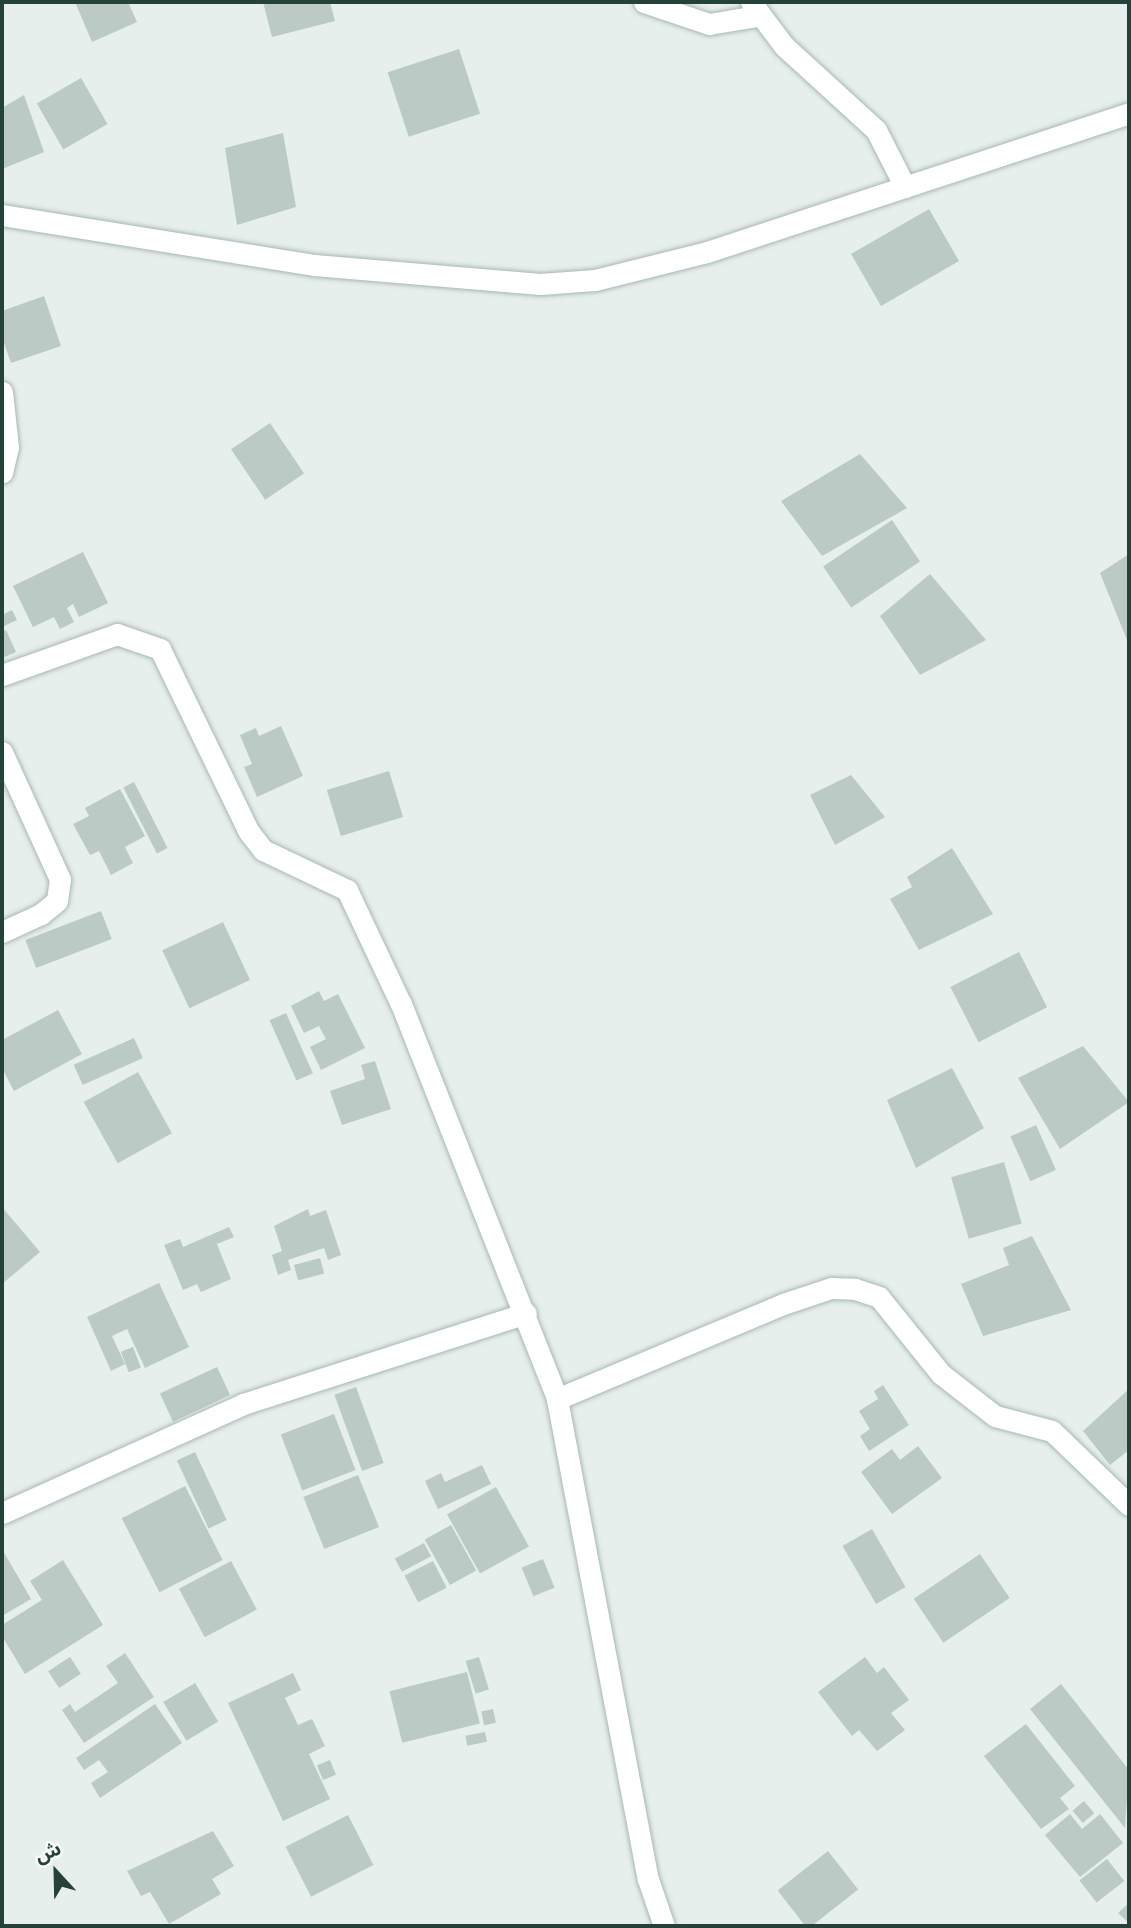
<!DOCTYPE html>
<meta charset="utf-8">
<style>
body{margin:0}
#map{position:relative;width:1131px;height:1928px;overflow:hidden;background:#e6efeb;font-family:Helvetica,"Noto Sans Arabic",sans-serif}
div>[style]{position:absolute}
.building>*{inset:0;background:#bbcac4;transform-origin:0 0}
.roads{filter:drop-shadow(0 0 2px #a8b8b2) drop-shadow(0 0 2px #a8b8b2)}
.street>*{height:21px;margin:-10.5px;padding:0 10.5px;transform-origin:10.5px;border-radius:10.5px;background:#fff}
.secondary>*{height:21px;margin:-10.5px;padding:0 10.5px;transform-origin:10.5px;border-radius:10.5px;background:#fff}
span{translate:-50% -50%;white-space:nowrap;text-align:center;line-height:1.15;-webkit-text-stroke:5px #f7fbf9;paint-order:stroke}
.frame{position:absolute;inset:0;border:4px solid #24423a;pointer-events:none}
.north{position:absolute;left:21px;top:1837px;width:70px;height:70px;-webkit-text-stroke:5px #f7fbf9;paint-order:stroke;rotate:338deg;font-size:19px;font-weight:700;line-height:28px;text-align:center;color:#24423a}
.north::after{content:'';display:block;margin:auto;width:24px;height:32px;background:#24423a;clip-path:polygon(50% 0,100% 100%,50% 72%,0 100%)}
</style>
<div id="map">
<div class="building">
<i style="clip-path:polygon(75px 2px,128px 2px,137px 22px,92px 42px)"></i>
<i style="clip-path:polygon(263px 2px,330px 2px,335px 21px,272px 37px)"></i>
<i style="left:459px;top:49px;width:68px;height:75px;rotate:72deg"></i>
<i style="left:81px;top:78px;width:53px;height:51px;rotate:60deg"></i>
<i style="clip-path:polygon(24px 95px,44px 152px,2px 169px,2px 108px)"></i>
<i style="clip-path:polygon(283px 133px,296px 207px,237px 225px,225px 148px)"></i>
<i style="left:929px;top:209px;width:60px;height:90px;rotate:60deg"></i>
<i style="clip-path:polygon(44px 296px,61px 346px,11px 363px,2px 337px,2px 311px)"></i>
<i style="left:270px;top:423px;width:61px;height:47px;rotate:56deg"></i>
<i style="clip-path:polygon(860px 454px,907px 508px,822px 556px,781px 501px)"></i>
<i style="left:892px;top:520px;width:50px;height:83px;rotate:56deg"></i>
<i style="clip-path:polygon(83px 552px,108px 603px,79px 617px,73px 604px,67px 608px,74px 622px,60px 629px,54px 617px,33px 627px,13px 586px)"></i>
<i style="clip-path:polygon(1129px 554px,1129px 645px,1100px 573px)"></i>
<i style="clip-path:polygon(930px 574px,986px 640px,920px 675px,880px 616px)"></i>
<i style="clip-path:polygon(12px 610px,17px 620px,2px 627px,2px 615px)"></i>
<i style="clip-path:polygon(6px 630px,16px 652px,2px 658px,2px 632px)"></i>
<i style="clip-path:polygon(281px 726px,303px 776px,257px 797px,244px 767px,252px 764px,240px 735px,256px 728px,259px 736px)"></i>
<i style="left:389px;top:771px;width:48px;height:65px;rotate:73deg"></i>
<i style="clip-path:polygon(851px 775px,885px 817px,835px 845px,810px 795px)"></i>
<i style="left:134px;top:782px;width:74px;height:12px;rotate:63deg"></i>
<i style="clip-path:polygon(120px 789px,145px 836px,125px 847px,133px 863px,111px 875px,99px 851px,90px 855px,73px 824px,89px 816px,85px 808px)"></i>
<i style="clip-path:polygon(952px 848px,993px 914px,919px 950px,890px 899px,912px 887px,907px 877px)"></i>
<i style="left:101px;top:911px;width:30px;height:81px;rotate:69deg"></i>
<i style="left:223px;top:922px;width:64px;height:67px;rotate:65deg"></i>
<i style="left:1019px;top:952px;width:62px;height:77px;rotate:63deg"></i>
<i style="clip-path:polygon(319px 991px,324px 1001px,338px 994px,365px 1048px,321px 1070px,310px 1047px,326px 1039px,319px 1026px,304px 1033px,291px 1006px)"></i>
<i style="clip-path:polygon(58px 1010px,82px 1054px,14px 1091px,2px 1068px,2px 1040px)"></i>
<i style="left:286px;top:1013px;width:66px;height:18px;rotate:66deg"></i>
<i style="left:134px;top:1038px;width:22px;height:66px;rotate:66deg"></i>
<i style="clip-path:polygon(1083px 1046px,1129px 1102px,1060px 1149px,1018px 1078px)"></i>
<i style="clip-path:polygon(375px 1061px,391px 1109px,342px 1125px,330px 1091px,365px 1079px,361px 1065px)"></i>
<i style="clip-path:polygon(952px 1068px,984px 1128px,916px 1168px,887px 1100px)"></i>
<i style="left:138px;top:1072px;width:70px;height:62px;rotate:61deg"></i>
<i style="left:1036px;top:1125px;width:49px;height:28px;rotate:66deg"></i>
<i style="left:1004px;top:1162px;width:64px;height:55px;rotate:74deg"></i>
<i style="clip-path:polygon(2px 1207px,40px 1252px,2px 1284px)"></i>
<i style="clip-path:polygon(308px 1209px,310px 1216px,326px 1210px,341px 1255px,328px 1260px,324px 1248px,288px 1260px,291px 1270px,278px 1275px,272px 1255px,282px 1251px,274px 1226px)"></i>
<i style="clip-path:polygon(229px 1227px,234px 1237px,217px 1244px,231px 1279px,201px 1292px,197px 1284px,183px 1290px,164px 1245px,180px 1239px,183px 1247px)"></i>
<i style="clip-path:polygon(1032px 1236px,1071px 1310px,983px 1336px,961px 1284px,1009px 1265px,1003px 1248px)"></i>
<i style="left:320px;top:1258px;width:16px;height:27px;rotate:75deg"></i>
<i style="clip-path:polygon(159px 1283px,189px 1347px,145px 1368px,127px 1329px,112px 1336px,125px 1364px,111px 1371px,87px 1317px)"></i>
<i style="left:133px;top:1347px;width:22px;height:13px;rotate:69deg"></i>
<i style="left:217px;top:1367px;width:31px;height:63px;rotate:65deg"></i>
<i style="clip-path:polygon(883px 1385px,909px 1425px,869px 1451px,860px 1436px,870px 1429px,859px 1411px,878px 1399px,874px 1391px)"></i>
<i style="left:356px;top:1387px;width:81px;height:23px;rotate:70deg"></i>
<i style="clip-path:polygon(1129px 1389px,1129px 1450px,1110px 1465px,1083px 1431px)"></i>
<i style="left:334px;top:1414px;width:60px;height:57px;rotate:69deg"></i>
<i style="clip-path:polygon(918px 1446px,942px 1478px,892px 1514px,861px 1472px,892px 1449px,900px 1460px)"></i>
<i style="left:195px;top:1452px;width:75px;height:20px;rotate:65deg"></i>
<i style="clip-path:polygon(482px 1465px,491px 1484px,438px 1509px,425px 1481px,441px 1473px,445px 1482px)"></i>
<i style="left:358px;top:1475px;width:56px;height:59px;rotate:68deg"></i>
<i style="left:185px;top:1486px;width:83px;height:71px;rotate:63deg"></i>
<i style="left:496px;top:1487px;width:68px;height:56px;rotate:61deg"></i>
<i style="left:451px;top:1525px;width:52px;height:30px;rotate:61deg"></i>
<i style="left:872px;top:1529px;width:67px;height:34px;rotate:60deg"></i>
<i style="left:424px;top:1543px;width:15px;height:33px;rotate:62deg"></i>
<i style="clip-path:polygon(2px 1549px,31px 1599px,2px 1616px)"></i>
<i style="left:980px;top:1554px;width:53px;height:80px;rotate:56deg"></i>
<i style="left:543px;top:1559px;width:31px;height:23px;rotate:68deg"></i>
<i style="clip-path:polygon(63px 1560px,103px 1625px,25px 1674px,2px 1636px,2px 1625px,42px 1600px,30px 1581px)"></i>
<i style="left:231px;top:1561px;width:55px;height:59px;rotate:62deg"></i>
<i style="left:433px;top:1561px;width:30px;height:32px;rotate:63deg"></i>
<i style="clip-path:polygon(125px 1653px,154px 1697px,84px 1743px,62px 1710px,70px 1704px,75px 1712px,118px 1683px,106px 1666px)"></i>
<i style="left:70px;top:1657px;width:20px;height:26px;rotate:57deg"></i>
<i style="left:479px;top:1657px;width:34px;height:14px;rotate:73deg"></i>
<i style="clip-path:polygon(865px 1657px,877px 1673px,884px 1667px,909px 1700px,891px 1713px,905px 1730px,877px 1751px,859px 1730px,852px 1736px,818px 1692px)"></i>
<i style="left:467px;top:1672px;width:53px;height:80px;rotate:76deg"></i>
<i style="clip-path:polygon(293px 1673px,301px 1690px,285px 1698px,298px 1725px,312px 1719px,325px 1746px,309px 1754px,330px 1799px,283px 1821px,228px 1703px)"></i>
<i style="left:195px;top:1683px;width:45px;height:37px;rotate:59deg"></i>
<i style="clip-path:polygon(1061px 1684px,1129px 1770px,1125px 1828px,1030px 1709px)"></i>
<i style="clip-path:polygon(155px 1704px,182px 1743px,100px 1798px,91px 1783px,108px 1772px,99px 1760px,84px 1770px,76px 1758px)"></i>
<i style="left:493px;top:1709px;width:14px;height:12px;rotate:78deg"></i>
<i style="clip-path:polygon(1026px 1724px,1075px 1786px,1060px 1798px,1069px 1809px,1041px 1829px,984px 1756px)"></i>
<i style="left:485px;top:1732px;width:10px;height:20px;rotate:79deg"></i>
<i style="left:330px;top:1760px;width:16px;height:14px;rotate:68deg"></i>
<i style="left:1084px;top:1801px;width:16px;height:15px;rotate:50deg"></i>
<i style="clip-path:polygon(1070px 1814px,1082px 1829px,1100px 1814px,1123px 1843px,1080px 1877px,1045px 1835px)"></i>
<i style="left:348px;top:1815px;width:56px;height:70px;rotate:63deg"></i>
<i style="clip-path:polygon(213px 1831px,234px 1866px,212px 1879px,221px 1894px,169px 1924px,150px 1892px,141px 1896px,127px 1871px)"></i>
<i style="left:828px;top:1851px;width:49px;height:64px;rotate:52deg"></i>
<i style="left:1107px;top:1859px;width:28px;height:35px;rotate:52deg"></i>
<i style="clip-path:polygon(1129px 1903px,1129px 1923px,1118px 1913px)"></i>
</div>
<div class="roads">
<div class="street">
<i style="left:644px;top:2px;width:69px;rotate:18.7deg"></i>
<i style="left:709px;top:24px;width:49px;rotate:-9.5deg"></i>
<i style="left:751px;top:2px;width:55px;rotate:53.1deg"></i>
<i style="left:784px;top:46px;width:125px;rotate:42.4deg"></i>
<i style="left:876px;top:130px;width:64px;rotate:63deg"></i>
<i style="left:2px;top:392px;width:55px;rotate:83.8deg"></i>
<i style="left:8px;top:447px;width:26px;rotate:103deg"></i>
<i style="left:2px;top:675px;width:122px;rotate:-19.6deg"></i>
<i style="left:117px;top:634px;width:46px;rotate:19.2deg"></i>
<i style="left:160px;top:649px;width:203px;rotate:64.1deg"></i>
<i style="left:249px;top:832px;width:23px;rotate:52deg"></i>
<i style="left:263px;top:850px;width:93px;rotate:25.5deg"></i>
<i style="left:347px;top:890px;width:126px;rotate:64.7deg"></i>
<i style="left:401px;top:1004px;width:425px;rotate:68.4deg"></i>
<i style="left:557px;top:1399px;width:489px;rotate:79.3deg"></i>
<i style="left:648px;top:1879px;width:50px;rotate:71.2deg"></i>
<i style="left:2px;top:752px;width:140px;rotate:65.5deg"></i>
<i style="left:60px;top:879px;width:22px;rotate:98deg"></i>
<i style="left:57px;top:901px;width:21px;rotate:141deg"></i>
<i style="left:41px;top:914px;width:43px;rotate:155.2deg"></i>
<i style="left:557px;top:1399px;width:245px;rotate:-22.8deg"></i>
<i style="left:783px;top:1304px;width:51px;rotate:-18.4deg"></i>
<i style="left:831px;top:1288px;width:24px;rotate:2deg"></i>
<i style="left:855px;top:1289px;width:25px;rotate:18deg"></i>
<i style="left:879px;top:1297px;width:99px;rotate:51.2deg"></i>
<i style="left:941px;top:1374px;width:68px;rotate:37.9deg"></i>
<i style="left:995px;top:1416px;width:59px;rotate:14.7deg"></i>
<i style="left:1052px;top:1431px;width:107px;rotate:43.9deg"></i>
<i style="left:2px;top:1513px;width:265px;rotate:-24.3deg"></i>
<i style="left:243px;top:1404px;width:297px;rotate:-17.8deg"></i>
</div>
<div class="secondary">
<i style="left:2px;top:215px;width:316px;rotate:9.1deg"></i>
<i style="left:314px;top:265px;width:227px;rotate:4.8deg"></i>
<i style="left:540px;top:284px;width:55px;rotate:-4.2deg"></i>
<i style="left:595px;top:280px;width:115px;rotate:-14deg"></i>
<i style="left:707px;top:252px;width:444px;rotate:-18.2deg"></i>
</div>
</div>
<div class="frame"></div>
<div class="north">ش</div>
</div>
